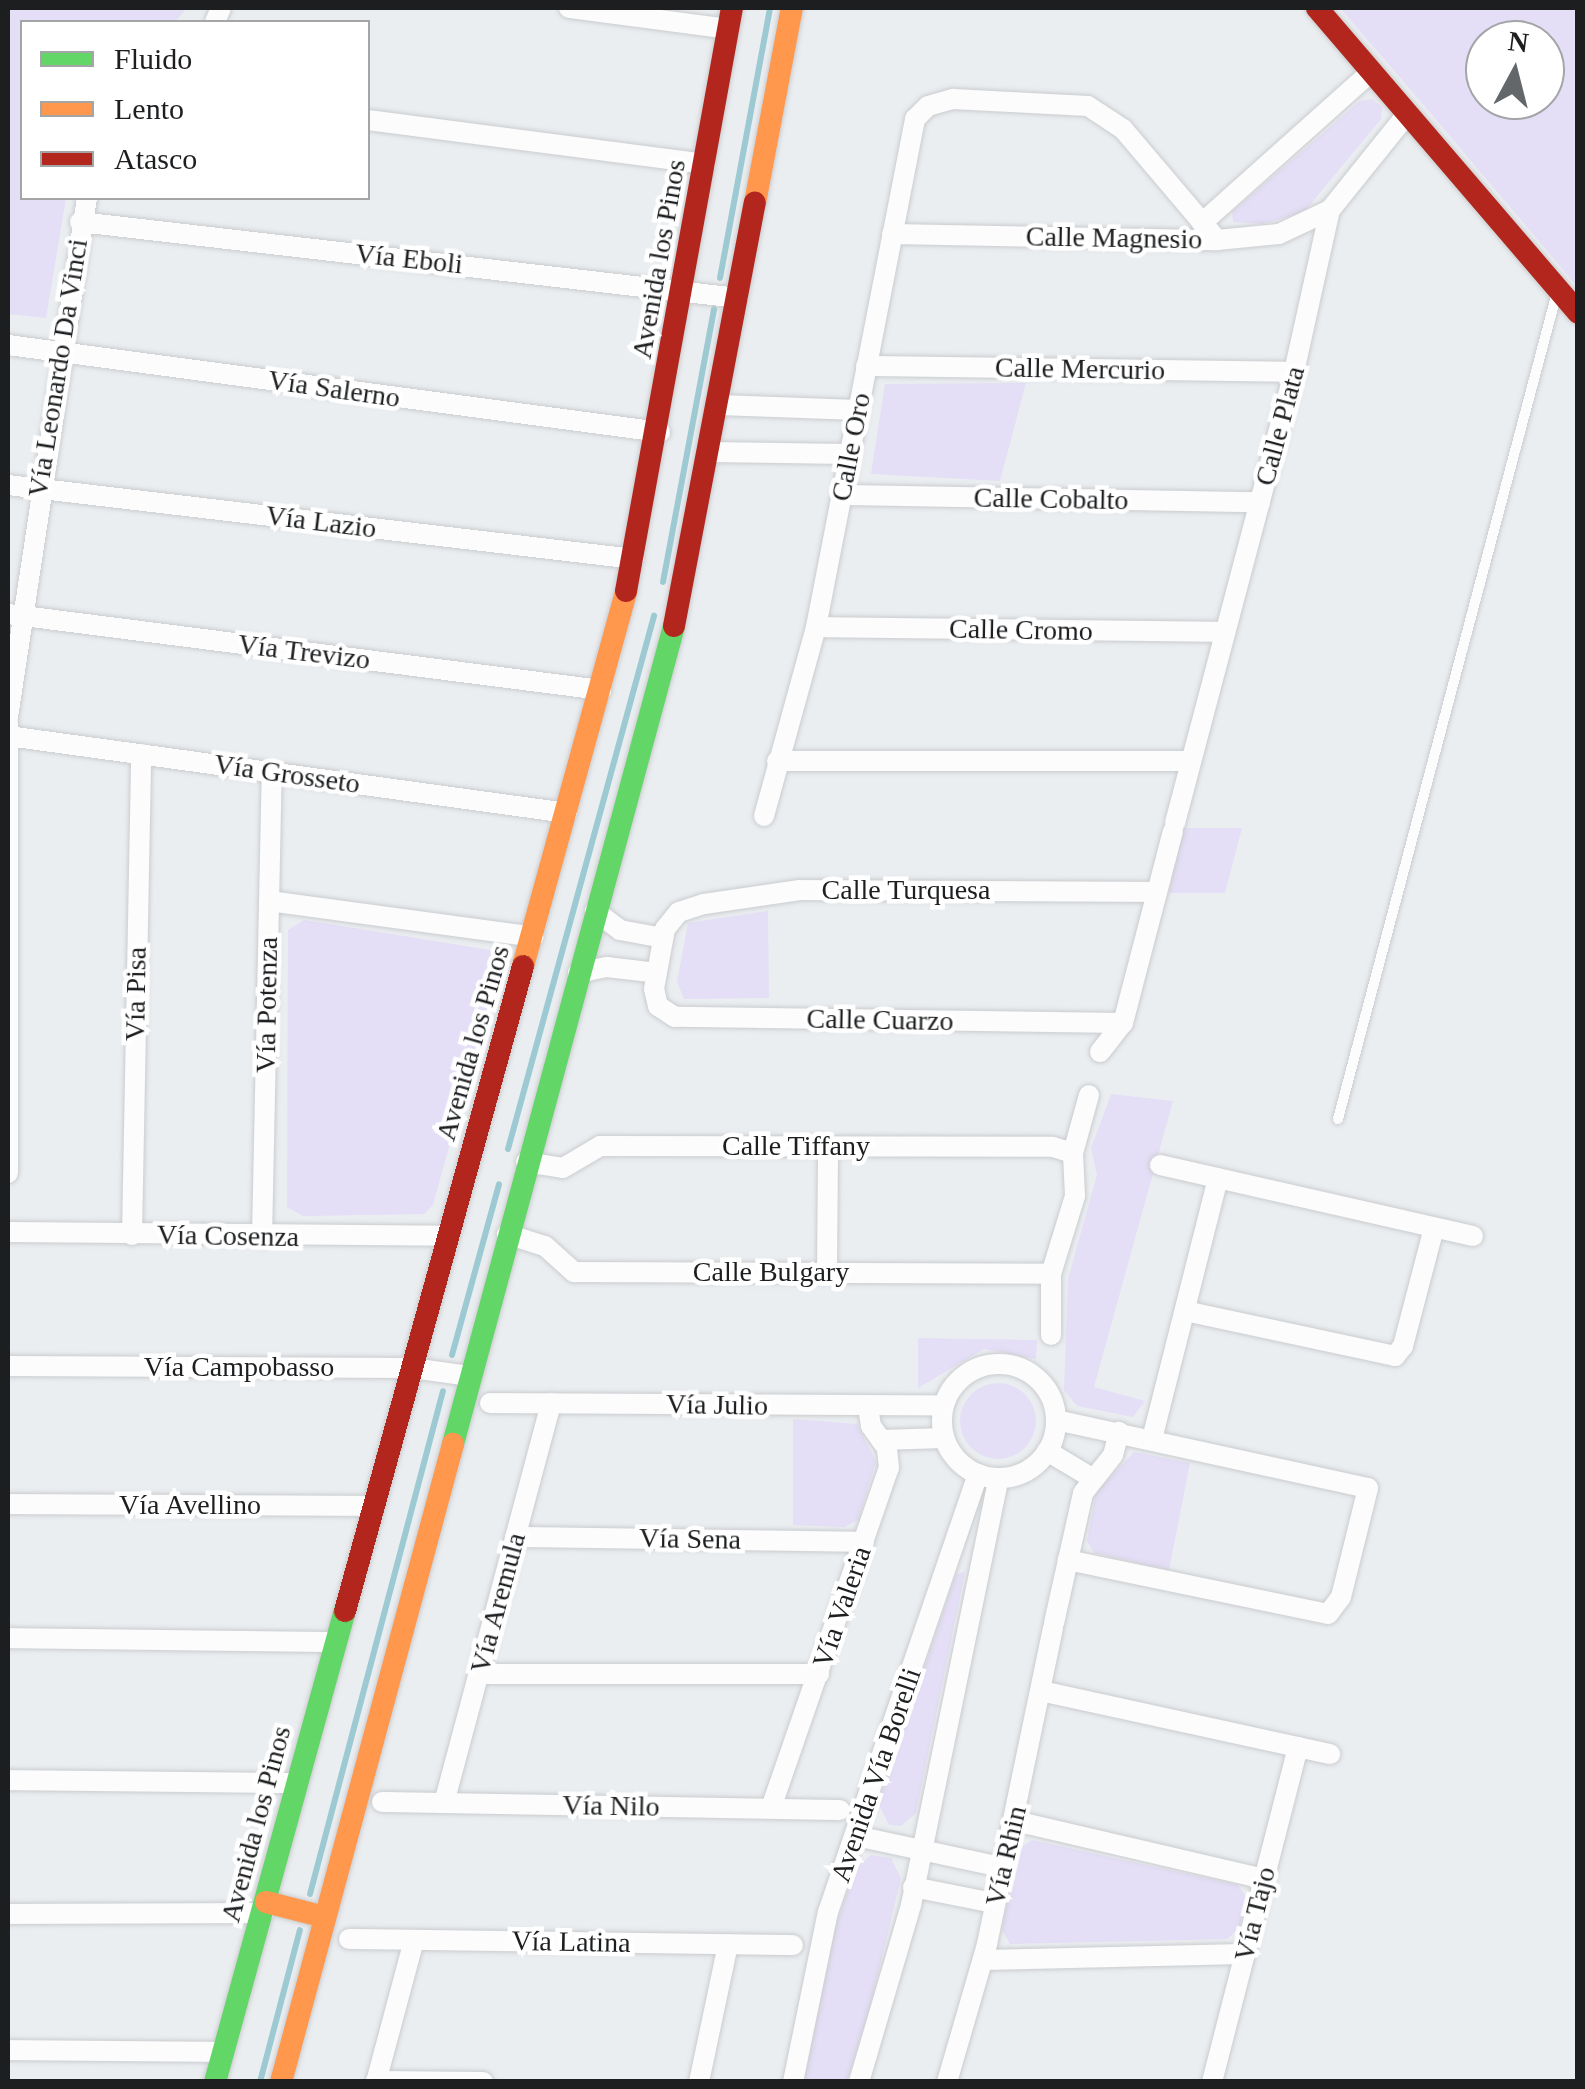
<!DOCTYPE html>
<meta charset="utf-8">
<style>
body{margin:0}
#map{position:relative;width:1585px;height:2089px;overflow:hidden;background:#ebeef1;font-family:"Times New Roman",serif}
div>[style]{position:absolute}
.green>*{inset:0;background:#e4def6}
.round{border-radius:50%}
.stream>*{height:6px;margin:-3px;padding:0 3px;transform-origin:3px;border-radius:3px;background:#9dcad2}
.roads{filter:drop-shadow(0 0 2px #caccce) drop-shadow(0 0 2px #caccce)}
.lane>*{height:10px;margin:-5px;padding:0 5px;transform-origin:5px;border-radius:5px;background:#fcfcfd}
.street>*{height:20px;margin:-10px;padding:0 10px;transform-origin:10px;border-radius:10px;background:#fcfcfd}
.street>.ring{margin:-10px;padding:0;box-sizing:content-box;background:none;border:20px solid #fcfcfd;border-radius:50%}
.fast>*{height:22px;margin:-11px;padding:0 11px;transform-origin:11px;border-radius:11px;background:#63d668}
.slow>*{height:22px;margin:-11px;padding:0 11px;transform-origin:11px;border-radius:11px;background:#ff974d}
.jam>*{height:22px;margin:-11px;padding:0 11px;transform-origin:11px;border-radius:11px;background:#b3261e}
span{translate:-50% -50%;white-space:nowrap;text-align:center;line-height:1.15;-webkit-text-stroke:9px #fff;paint-order:stroke}
.street-label{font-size:28px;color:#1c1e20}
.frame{position:absolute;inset:0;border:10px solid #1c1e20;pointer-events:none}
.legend{position:absolute;left:20px;top:20px;width:350px;height:180px;box-sizing:border-box;background:#fff;border:2px solid #a4a5a6;margin:0;padding:12px 18px;list-style:none;font-size:30px;color:#1c1e20}
.legend li{display:flex;align-items:center;gap:20px;height:50px}
.legend b{width:50px;border:2px solid #a4a5a6}
.north{position:absolute;left:1465px;top:20px;width:100px;height:100px;box-sizing:border-box;background:#fff;border:2px solid #a4a5a6;border-radius:50%;rotate:7deg;font-size:28px;font-weight:700;line-height:40px;text-align:center;color:#1c1e20}
.north::after{content:'';display:block;margin:auto;width:35px;height:45px;background:#646769;clip-path:polygon(50% 0,100% 100%,50% 72%,0 100%)}
</style>
<div id="map">
<div class="green">
<i style="clip-path:polygon(8px 8px,187px 8px,175px 22px,22px 22px,22px 198px,66px 198px,46px 318px,8px 314px)"></i>
<i style="clip-path:polygon(evenodd,1340px 8px,1577px 8px,1577px 286px,1410px 89px,1340px 8px,1485px 40px,1545px 40px,1545px 100px,1485px 100px,1485px 40px)"></i>
<i style="clip-path:polygon(1372px 99px,1382px 107px,1381px 119px,1304px 212px,1263px 224px,1233px 222px,1232px 212px,1360px 101px)"></i>
<i style="clip-path:polygon(1026px 383px,1000px 481px,871px 474px,885px 384px)"></i>
<i style="clip-path:polygon(1180px 828px,1242px 828px,1225px 893px,1169px 893px)"></i>
<i style="clip-path:polygon(768px 911px,769px 998px,684px 999px,677px 982px,688px 923px)"></i>
<i style="clip-path:polygon(304px 920px,503px 952px,433px 1205px,424px 1214px,303px 1216px,287px 1207px,288px 930px)"></i>
<i style="clip-path:polygon(1111px 1094px,1173px 1101px,1094px 1387px,1145px 1401px,1133px 1417px,1077px 1406px,1064px 1390px,1068px 1279px,1097px 1175px,1091px 1148px)"></i>
<i style="clip-path:polygon(918px 1338px,1037px 1340px,1036px 1359px,984px 1349px,918px 1388px)"></i>
<i class="round" style="left:960px;top:1383px;width:76px;height:76px"></i>
<i style="clip-path:polygon(793px 1419px,857px 1424px,876px 1462px,858px 1520px,844px 1527px,793px 1525px)"></i>
<i style="clip-path:polygon(1134px 1452px,1190px 1463px,1169px 1570px,1094px 1553px,1087px 1541px,1096px 1492px)"></i>
<i style="clip-path:polygon(965px 1572px,916px 1813px,901px 1826px,889px 1825px,878px 1803px,956px 1574px)"></i>
<i style="clip-path:polygon(1032px 1840px,1238px 1885px,1246px 1897px,1239px 1929px,1227px 1939px,1010px 1944px,1002px 1930px,1016px 1851px)"></i>
<i style="clip-path:polygon(871px 1855px,891px 1858px,901px 1878px,870px 2007px,847px 2081px,804px 2081px,835px 1928px,856px 1868px)"></i>
</div>
<div class="stream">
<i style="left:720px;top:278px;width:275px;rotate:-79.5deg"></i>
<i style="left:663px;top:582px;width:278px;rotate:-79.4deg"></i>
<i style="left:508px;top:1149px;width:553px;rotate:-74.68deg"></i>
<i style="left:452px;top:1355px;width:177px;rotate:-74.6deg"></i>
<i style="left:310px;top:1894px;width:520px;rotate:-75.19deg"></i>
<i style="left:260px;top:2082px;width:157px;rotate:-75.3deg"></i>
</div>
<div class="roads">
<div class="lane">
<i style="left:1338px;top:1119px;width:851px;rotate:-75.16deg"></i>
</div>
<div class="street">
<i style="left:569px;top:8px;width:160px;rotate:7.5deg"></i>
<i style="left:215px;top:22px;width:15px;rotate:-67deg"></i>
<i style="left:368px;top:120px;width:340px;rotate:7.4deg"></i>
<i style="left:80px;top:222px;width:662px;rotate:6.59deg"></i>
<i style="left:1202px;top:223px;width:228px;rotate:-41.8deg"></i>
<i style="left:892px;top:234px;width:325px;rotate:1.1deg"></i>
<i style="left:1217px;top:240px;width:62px;rotate:-5.5deg"></i>
<i style="left:1279px;top:234px;width:56px;rotate:-25.2deg"></i>
<i style="left:8px;top:345px;width:658px;rotate:7.6deg"></i>
<i style="left:866px;top:366px;width:428px;rotate:0.8deg"></i>
<i style="left:719px;top:405px;width:139px;rotate:2.1deg"></i>
<i style="left:710px;top:452px;width:139px;rotate:0.8deg"></i>
<i style="left:8px;top:485px;width:630px;rotate:6.74deg"></i>
<i style="left:842px;top:495px;width:418px;rotate:1deg"></i>
<i style="left:8px;top:614px;width:598px;rotate:7.3deg"></i>
<i style="left:816px;top:627px;width:409px;rotate:0.7deg"></i>
<i style="left:8px;top:717px;width:525px;rotate:-81.35deg"></i>
<i style="left:8px;top:736px;width:564px;rotate:7.84deg"></i>
<i style="left:777px;top:761px;width:414px"></i>
<i style="left:764px;top:816px;width:196px;rotate:-74.6deg"></i>
<i style="left:816px;top:627px;width:518px;rotate:-78.97deg"></i>
<i style="left:915px;top:119px;width:18px;rotate:-45deg"></i>
<i style="left:928px;top:106px;width:26px;rotate:-16deg"></i>
<i style="left:953px;top:99px;width:135px;rotate:3deg"></i>
<i style="left:1088px;top:106px;width:42px;rotate:33.3deg"></i>
<i style="left:1123px;top:129px;width:145px;rotate:49.7deg"></i>
<i style="left:1175px;top:823px;width:466px;rotate:-75.2deg"></i>
<i style="left:1294px;top:372px;width:166px;rotate:-77.5deg"></i>
<i style="left:1330px;top:210px;width:124px;rotate:-51.2deg"></i>
<i style="left:269px;top:901px;width:267px;rotate:7.7deg"></i>
<i style="left:595px;top:911px;width:31px;rotate:37deg"></i>
<i style="left:620px;top:930px;width:44px;rotate:10.5deg"></i>
<i style="left:578px;top:973px;width:30px;rotate:-12deg"></i>
<i style="left:607px;top:967px;width:50px;rotate:6.8deg"></i>
<i style="left:1123px;top:1023px;width:448px;rotate:-179.2deg"></i>
<i style="left:675px;top:1017px;width:20px;rotate:-147deg"></i>
<i style="left:658px;top:1006px;width:17px;rotate:-103deg"></i>
<i style="left:654px;top:989px;width:61px;rotate:-79.6deg"></i>
<i style="left:665px;top:929px;width:22px;rotate:-51deg"></i>
<i style="left:679px;top:912px;width:26px;rotate:-18deg"></i>
<i style="left:704px;top:904px;width:97px;rotate:-8.3deg"></i>
<i style="left:800px;top:890px;width:357px;rotate:0.3deg"></i>
<i style="left:1100px;top:1052px;width:37px;rotate:-52deg"></i>
<i style="left:1123px;top:1023px;width:198px;rotate:-75.4deg"></i>
<i style="left:526px;top:1162px;width:37px;rotate:9deg"></i>
<i style="left:563px;top:1168px;width:43px;rotate:-30.7deg"></i>
<i style="left:600px;top:1146px;width:453px;rotate:0.1deg"></i>
<i style="left:1053px;top:1147px;width:21px;rotate:17deg"></i>
<i style="left:1160px;top:1165px;width:321px;rotate:12.8deg"></i>
<i style="left:8px;top:1173px;width:450px;rotate:-90deg"></i>
<i style="left:8px;top:1232px;width:441px;rotate:0.5deg"></i>
<i style="left:507px;top:1234px;width:40px;rotate:18deg"></i>
<i style="left:545px;top:1246px;width:39px;rotate:42deg"></i>
<i style="left:574px;top:1272px;width:477px;rotate:0.2deg"></i>
<i style="left:132px;top:1235px;width:481px;rotate:-88.9deg"></i>
<i style="left:262px;top:1238px;width:465px;rotate:-88.8deg"></i>
<i style="left:827px;top:1272px;width:126px;rotate:-89.5deg"></i>
<i style="left:1185px;top:1311px;width:215px;rotate:12.1deg"></i>
<i style="left:1395px;top:1356px;width:13px;rotate:-51deg"></i>
<i style="left:1403px;top:1346px;width:122px;rotate:-75.3deg"></i>
<i style="left:1051px;top:1335px;width:61px;rotate:-90deg"></i>
<i style="left:1051px;top:1274px;width:82px;rotate:-72.9deg"></i>
<i style="left:1075px;top:1196px;width:43px;rotate:-92.7deg"></i>
<i style="left:1073px;top:1153px;width:60px;rotate:-74.6deg"></i>
<i class="ring" style="left:942px;top:1364px;width:94px;height:94px"></i>
<i style="left:8px;top:1366px;width:404px;rotate:0.3deg"></i>
<i style="left:412px;top:1368px;width:59px;rotate:7.9deg"></i>
<i style="left:490px;top:1403px;width:453px;rotate:0.3deg"></i>
<i style="left:1056px;top:1420px;width:319px;rotate:12.3deg"></i>
<i style="left:1368px;top:1488px;width:112px;rotate:103.9deg"></i>
<i style="left:1341px;top:1597px;width:21px;rotate:127deg"></i>
<i style="left:1328px;top:1614px;width:266px;rotate:-168.3deg"></i>
<i style="left:1152px;top:1439px;width:269px;rotate:-75.8deg"></i>
<i style="left:881px;top:1440px;width:63px;rotate:-1.8deg"></i>
<i style="left:1047px;top:1451px;width:52px;rotate:31deg"></i>
<i style="left:8px;top:1504px;width:365px;rotate:0.3deg"></i>
<i style="left:515px;top:1537px;width:349px;rotate:0.8deg"></i>
<i style="left:1054px;top:1623px;width:133px;rotate:-77.4deg"></i>
<i style="left:1083px;top:1493px;width:48px;rotate:-51.7deg"></i>
<i style="left:1113px;top:1455px;width:24px;rotate:-75deg"></i>
<i style="left:8px;top:1638px;width:328px;rotate:0.7deg"></i>
<i style="left:479px;top:1674px;width:340px"></i>
<i style="left:1041px;top:1691px;width:296px;rotate:12.3deg"></i>
<i style="left:8px;top:1780px;width:289px;rotate:0.6deg"></i>
<i style="left:382px;top:1802px;width:458px;rotate:1deg"></i>
<i style="left:444px;top:1803px;width:414px;rotate:-75deg"></i>
<i style="left:771px;top:1808px;width:360px;rotate:-70.9deg"></i>
<i style="left:889px;top:1468px;width:20px;rotate:-96deg"></i>
<i style="left:887px;top:1448px;width:27px;rotate:-126deg"></i>
<i style="left:871px;top:1426px;width:20px;rotate:-99deg"></i>
<i style="left:1015px;top:1821px;width:256px;rotate:13.1deg"></i>
<i style="left:856px;top:1836px;width:147px;rotate:12.1deg"></i>
<i style="left:913px;top:1887px;width:82px;rotate:11.3deg"></i>
<i style="left:8px;top:1914px;width:255px;rotate:-0.2deg"></i>
<i style="left:349px;top:1939px;width:444px;rotate:0.8deg"></i>
<i style="left:983px;top:1960px;width:262px;rotate:-1.3deg"></i>
<i style="left:8px;top:2050px;width:215px;rotate:0.5deg"></i>
<i style="left:376px;top:2081px;width:107px;rotate:0.5deg"></i>
<i style="left:376px;top:2082px;width:147px;rotate:-75deg"></i>
<i style="left:699px;top:2082px;width:141px;rotate:-78.1deg"></i>
<i style="left:793px;top:2082px;width:174px;rotate:-78.4deg"></i>
<i style="left:828px;top:1912px;width:463px;rotate:-71.1deg"></i>
<i style="left:859px;top:2082px;width:184px;rotate:-73.6deg"></i>
<i style="left:911px;top:1905px;width:436px;rotate:-78.4deg"></i>
<i style="left:947px;top:2082px;width:144px;rotate:-73.8deg"></i>
<i style="left:987px;top:1944px;width:323px;rotate:-78.2deg"></i>
<i style="left:1212px;top:2082px;width:346px;rotate:-75.6deg"></i>
</div>
<div class="fast">
<i style="left:453px;top:1444px;width:847px;rotate:-74.88deg"></i>
<i style="left:215px;top:2082px;width:489px;rotate:-74.6deg"></i>
</div>
<div class="slow">
<i style="left:755px;top:203px;width:198px;rotate:-79.3deg"></i>
<i style="left:523px;top:966px;width:389px;rotate:-74.6deg"></i>
<i style="left:266px;top:1902px;width:61px;rotate:14.3deg"></i>
<i style="left:281px;top:2082px;width:661px;rotate:-74.91deg"></i>
</div>
<div class="jam">
<i style="left:1317px;top:8px;width:401px;rotate:49.4deg"></i>
<i style="left:626px;top:591px;width:593px;rotate:-79.7deg"></i>
<i style="left:674px;top:626px;width:431px;rotate:-79.2deg"></i>
<i style="left:345px;top:1611px;width:669px;rotate:-74.57deg"></i>
</div>
</div>
<div class="street-label">
<span style="left:1114px;top:238px;rotate:1deg">Calle Magnesio</span>
<span style="left:409px;top:259px;rotate:6deg">Vía Eboli</span>
<span style="left:659px;top:259px;rotate:-80deg">Avenida los Pinos</span>
<span style="left:58px;top:368px;rotate:-81deg">Vía Leonardo Da Vinci</span>
<span style="left:1080px;top:369px;rotate:1deg">Calle Mercurio</span>
<span style="left:334px;top:389px;rotate:8deg">Vía Salerno</span>
<span style="left:1280px;top:426px;rotate:-75deg">Calle Plata</span>
<span style="left:851px;top:447px;rotate:-79deg">Calle Oro</span>
<span style="left:1051px;top:499px;rotate:1deg">Calle Cobalto</span>
<span style="left:321px;top:522px;rotate:7deg">Vía Lazio</span>
<span style="left:1021px;top:630px;rotate:1deg">Calle Cromo</span>
<span style="left:304px;top:652px;rotate:7deg">Vía Trevizo</span>
<span style="left:287px;top:774px;rotate:8deg">Vía Grosseto</span>
<span style="left:906px;top:890px">Calle Turquesa</span>
<span style="left:136px;top:994px;rotate:-89deg">Vía Pisa</span>
<span style="left:267px;top:1005px;rotate:-89deg">Vía Potenza</span>
<span style="left:880px;top:1020px;rotate:1deg">Calle Cuarzo</span>
<span style="left:473px;top:1043px;rotate:-74deg">Avenida los Pinos</span>
<span style="left:796px;top:1146px">Calle Tiffany</span>
<span style="left:228px;top:1236px;rotate:1deg">Vía Cosenza</span>
<span style="left:771px;top:1272px">Calle Bulgary</span>
<span style="left:239px;top:1367px">Vía Campobasso</span>
<span style="left:717px;top:1405px;rotate:1deg">Vía Julio</span>
<span style="left:190px;top:1505px">Vía Avellino</span>
<span style="left:690px;top:1539px;rotate:1deg">Vía Sena</span>
<span style="left:498px;top:1603px;rotate:-75deg">Vía Aremula</span>
<span style="left:842px;top:1607px;rotate:-71deg">Vía Valeria</span>
<span style="left:876px;top:1775px;rotate:-71deg">Avenida Vía Borelli</span>
<span style="left:611px;top:1806px;rotate:1deg">Vía Nilo</span>
<span style="left:256px;top:1824px;rotate:-75deg">Avenida los Pinos</span>
<span style="left:1006px;top:1856px;rotate:-77deg">Vía Rhin</span>
<span style="left:1255px;top:1914px;rotate:-76deg">Vía Tajo</span>
<span style="left:571px;top:1942px;rotate:1deg">Vía Latina</span>
</div>
<div class="frame"></div>
<ul class="legend">
<li><b style="height:12px;background:#63d668"></b>Fluido</li>
<li><b style="height:12px;background:#ff974d"></b>Lento</li>
<li><b style="height:12px;background:#b3261e"></b>Atasco</li>
</ul>
<div class="north">N</div>
</div>
